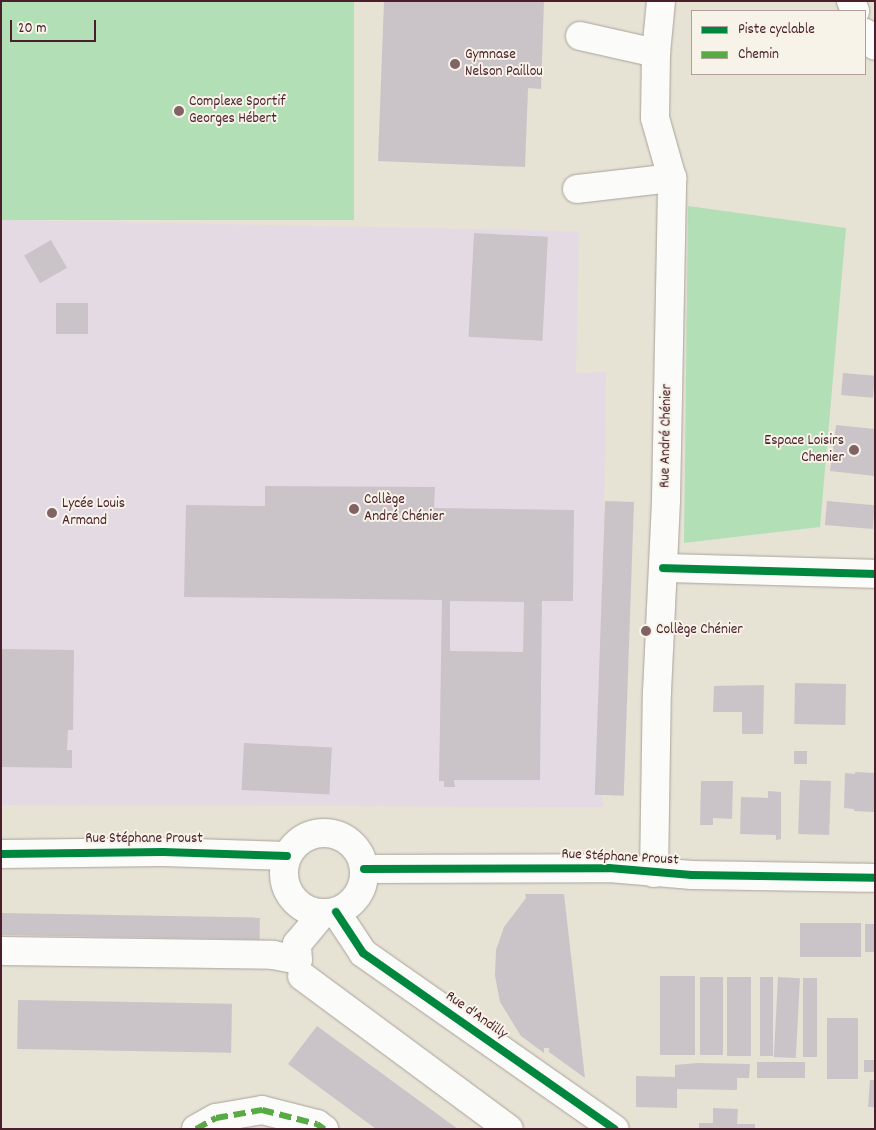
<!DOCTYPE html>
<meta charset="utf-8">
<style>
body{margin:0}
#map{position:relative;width:876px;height:1130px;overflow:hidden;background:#e6e2d4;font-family:Dekko,sans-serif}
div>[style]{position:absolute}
.built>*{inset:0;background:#e4dae4}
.green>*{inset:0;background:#b2dfb6;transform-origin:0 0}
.building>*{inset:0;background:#cac4c9;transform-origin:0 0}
.roads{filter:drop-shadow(0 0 1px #aaa29c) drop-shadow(0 0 1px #aaa29c)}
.minor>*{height:28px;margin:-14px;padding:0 14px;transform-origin:14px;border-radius:14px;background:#fbfbf9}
.minor>.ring{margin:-14px;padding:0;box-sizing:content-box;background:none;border:28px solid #fbfbf9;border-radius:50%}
.quiet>*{height:6px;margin-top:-3px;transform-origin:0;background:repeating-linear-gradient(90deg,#57aa44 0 12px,transparent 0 18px)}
.cycleway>*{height:8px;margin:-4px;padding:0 4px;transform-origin:4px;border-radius:4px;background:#00873e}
.dots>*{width:14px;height:14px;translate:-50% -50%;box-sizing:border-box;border:2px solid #f7f3e8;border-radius:50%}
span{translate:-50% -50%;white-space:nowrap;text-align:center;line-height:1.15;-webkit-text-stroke:4px #f7f3e8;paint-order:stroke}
.poi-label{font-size:15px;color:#4a1f2b}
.left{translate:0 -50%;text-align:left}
.right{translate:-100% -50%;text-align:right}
.street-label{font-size:15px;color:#4a1f2b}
.frame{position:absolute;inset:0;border:2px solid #4a1f2b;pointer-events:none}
.legend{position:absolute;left:691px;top:10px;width:175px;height:65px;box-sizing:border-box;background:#f7f3e8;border:1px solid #b29e9c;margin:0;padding:6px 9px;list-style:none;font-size:15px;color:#4a1f2b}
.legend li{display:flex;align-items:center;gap:10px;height:25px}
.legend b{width:25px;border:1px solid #b29e9c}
.scale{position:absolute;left:10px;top:20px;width:86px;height:22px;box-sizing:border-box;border:2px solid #4a1f2b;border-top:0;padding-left:6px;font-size:15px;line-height:18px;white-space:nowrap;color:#4a1f2b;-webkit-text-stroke:4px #f7f3e8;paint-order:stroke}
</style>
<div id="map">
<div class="built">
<i style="clip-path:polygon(1px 220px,579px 231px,576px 373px,606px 372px,600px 789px,604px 807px,1px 805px)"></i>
</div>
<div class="green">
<i style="left:1px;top:1px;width:353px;height:219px"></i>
<i style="clip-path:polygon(688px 206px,846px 228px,820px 527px,684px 543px)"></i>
</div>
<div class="building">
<i style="clip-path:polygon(384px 1px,544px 1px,541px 89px,528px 88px,525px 167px,378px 161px)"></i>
<i style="left:474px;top:233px;width:74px;height:104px;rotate:3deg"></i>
<i style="left:51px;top:240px;width:32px;height:31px;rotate:60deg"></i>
<i style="left:56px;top:303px;width:32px;height:31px"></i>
<i style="left:843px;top:373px;width:32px;height:22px;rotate:5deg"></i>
<i style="clip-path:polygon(836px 425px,875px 429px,875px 476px,830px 471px)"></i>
<i style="clip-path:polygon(evenodd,265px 486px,435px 487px,434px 508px,574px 510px,573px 601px,542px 601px,540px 780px,454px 780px,455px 787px,444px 787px,444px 781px,439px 781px,442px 600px,184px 597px,186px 505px,265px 506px,265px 486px,450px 601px,524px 602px,523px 652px,450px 651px,450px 601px)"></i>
<i style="left:605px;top:501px;width:29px;height:294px;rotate:2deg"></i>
<i style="left:827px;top:501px;width:48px;height:24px;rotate:5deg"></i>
<i style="clip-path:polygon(1px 649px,74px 650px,73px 730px,68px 730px,67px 750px,72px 750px,72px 768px,1px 767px)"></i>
<i style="left:846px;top:684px;width:41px;height:51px;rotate:91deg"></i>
<i style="clip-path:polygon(764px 685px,763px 734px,742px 734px,742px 712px,713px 712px,714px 686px)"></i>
<i style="left:244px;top:743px;width:88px;height:47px;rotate:3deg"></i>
<i style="left:794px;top:751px;width:13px;height:13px"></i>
<i style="clip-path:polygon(855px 772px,875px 773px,875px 812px,854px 811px,854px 809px,844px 808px,845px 773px,855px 774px)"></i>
<i style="left:800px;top:780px;width:31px;height:54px;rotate:2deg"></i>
<i style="clip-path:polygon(701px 781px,733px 781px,732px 819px,713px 818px,713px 825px,700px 825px)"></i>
<i style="clip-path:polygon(768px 791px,781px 792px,781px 839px,776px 840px,776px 835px,740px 834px,741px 797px,768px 798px)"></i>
<i style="clip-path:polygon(525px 894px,564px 894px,585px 1078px,549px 1052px,549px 1048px,544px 1048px,544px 1053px,521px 1036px,500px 1002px,495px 976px,496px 950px,504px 927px,526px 898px)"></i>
<i style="left:1px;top:913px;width:259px;height:22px;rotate:1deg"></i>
<i style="left:800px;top:923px;width:61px;height:34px"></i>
<i style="left:865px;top:924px;width:10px;height:28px"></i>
<i style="left:660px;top:976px;width:35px;height:79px"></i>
<i style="left:700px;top:977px;width:23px;height:78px"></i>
<i style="left:727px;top:977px;width:24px;height:79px"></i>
<i style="left:760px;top:977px;width:13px;height:79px"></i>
<i style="left:778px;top:977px;width:22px;height:80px;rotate:3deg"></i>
<i style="left:803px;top:978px;width:14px;height:79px"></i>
<i style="left:18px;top:1000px;width:214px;height:49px;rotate:1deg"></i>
<i style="left:827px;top:1018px;width:31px;height:61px"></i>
<i style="clip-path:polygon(317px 1026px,451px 1124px,458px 1129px,376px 1129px,288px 1064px)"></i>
<i style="left:864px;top:1060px;width:11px;height:12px"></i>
<i style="left:757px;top:1062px;width:48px;height:16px"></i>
<i style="clip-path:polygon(697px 1063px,750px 1064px,749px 1078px,737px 1078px,737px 1090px,677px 1089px,677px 1108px,636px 1107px,636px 1076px,675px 1077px,675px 1065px)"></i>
<i style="clip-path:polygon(870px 1080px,875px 1080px,875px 1107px,868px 1107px)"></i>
<i style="clip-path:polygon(713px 1108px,738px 1109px,737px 1124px,755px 1124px,755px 1129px,699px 1129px,699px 1123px,713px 1123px)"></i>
</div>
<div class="roads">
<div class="minor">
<i style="left:851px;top:1px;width:11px;rotate:68deg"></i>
<i style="left:865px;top:33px;width:16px;rotate:52deg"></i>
<i style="left:580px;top:36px;width:78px;rotate:12.6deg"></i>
<i style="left:577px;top:189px;width:96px;rotate:-6.6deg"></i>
<i style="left:663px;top:568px;width:212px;rotate:1.6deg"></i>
<i class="ring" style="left:284px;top:833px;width:52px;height:52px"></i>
<i style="left:1px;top:854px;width:162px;rotate:-0.7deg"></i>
<i style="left:163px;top:852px;width:124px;rotate:1.8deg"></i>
<i style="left:364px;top:869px;width:245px;rotate:-0.2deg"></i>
<i style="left:609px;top:868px;width:83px;rotate:4.8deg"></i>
<i style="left:692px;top:875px;width:183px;rotate:0.9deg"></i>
<i style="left:654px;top:873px;width:181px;rotate:-89.1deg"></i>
<i style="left:657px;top:692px;width:192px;rotate:-87.3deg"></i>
<i style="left:666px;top:500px;width:322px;rotate:-88.9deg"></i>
<i style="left:672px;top:178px;width:62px;rotate:-105.8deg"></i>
<i style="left:655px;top:118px;width:65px;rotate:-89.1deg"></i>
<i style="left:656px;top:53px;width:52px;rotate:-84.5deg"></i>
<i style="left:336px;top:912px;width:49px;rotate:56.6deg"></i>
<i style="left:363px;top:953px;width:307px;rotate:35deg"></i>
<i style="left:1px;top:951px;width:272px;rotate:0.8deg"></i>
<i style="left:273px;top:955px;width:25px;rotate:11deg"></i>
<i style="left:298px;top:960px;width:16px;rotate:-94deg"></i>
<i style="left:297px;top:944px;width:39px;rotate:-50deg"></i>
<i style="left:302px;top:976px;width:257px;rotate:36.5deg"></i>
<i style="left:196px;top:1129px;width:23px;rotate:-29deg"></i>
<i style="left:216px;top:1118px;width:47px;rotate:-9.9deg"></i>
<i style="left:262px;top:1110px;width:57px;rotate:14.3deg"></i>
<i style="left:317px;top:1124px;width:9px;rotate:36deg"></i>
</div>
</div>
<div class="quiet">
<i style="left:196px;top:1129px;width:23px;rotate:-29deg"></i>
<i style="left:216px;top:1118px;width:47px;rotate:-9.9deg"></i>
<i style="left:262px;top:1110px;width:57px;rotate:14.3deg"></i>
<i style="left:317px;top:1124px;width:9px;rotate:36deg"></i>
</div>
<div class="cycleway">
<i style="left:663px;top:568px;width:212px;rotate:1.6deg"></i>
<i style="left:1px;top:854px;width:162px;rotate:-0.7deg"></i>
<i style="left:163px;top:852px;width:124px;rotate:1.8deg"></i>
<i style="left:364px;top:869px;width:245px;rotate:-0.2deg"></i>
<i style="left:609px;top:868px;width:83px;rotate:4.8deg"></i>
<i style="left:692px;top:875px;width:183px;rotate:0.9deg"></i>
<i style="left:336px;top:912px;width:49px;rotate:56.6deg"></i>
<i style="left:363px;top:953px;width:307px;rotate:35deg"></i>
</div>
<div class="dots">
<i style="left:455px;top:64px;background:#816366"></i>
<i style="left:179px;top:111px;background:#816366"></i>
<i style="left:854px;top:450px;background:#816366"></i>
<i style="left:354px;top:509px;background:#816366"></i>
<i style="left:52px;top:513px;background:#816366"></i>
<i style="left:646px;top:631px;background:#816366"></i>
</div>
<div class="poi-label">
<span class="left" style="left:465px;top:64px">Gymnase<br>Nelson Paillou</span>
<span class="left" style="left:189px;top:111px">Complexe Sportif<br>Georges Hébert</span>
<span class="right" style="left:844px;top:450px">Espace Loisirs<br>Chenier</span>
<span class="left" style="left:364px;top:509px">Collège<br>André Chénier</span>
<span class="left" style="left:62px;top:513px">Lycée Louis<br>Armand</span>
<span class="left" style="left:656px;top:631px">Collège Chénier</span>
</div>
<div class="street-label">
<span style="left:667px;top:436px;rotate:-89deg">Rue André Chénier</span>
<span style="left:144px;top:840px">Rue Stéphane Proust</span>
<span style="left:620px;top:858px;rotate:3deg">Rue Stéphane Proust</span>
<span style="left:476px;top:1016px;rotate:35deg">Rue d'Andilly</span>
</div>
<div class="frame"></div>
<ul class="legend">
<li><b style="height:6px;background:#00873e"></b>Piste cyclable</li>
<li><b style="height:6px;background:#57aa44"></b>Chemin</li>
</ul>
<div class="scale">20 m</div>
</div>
